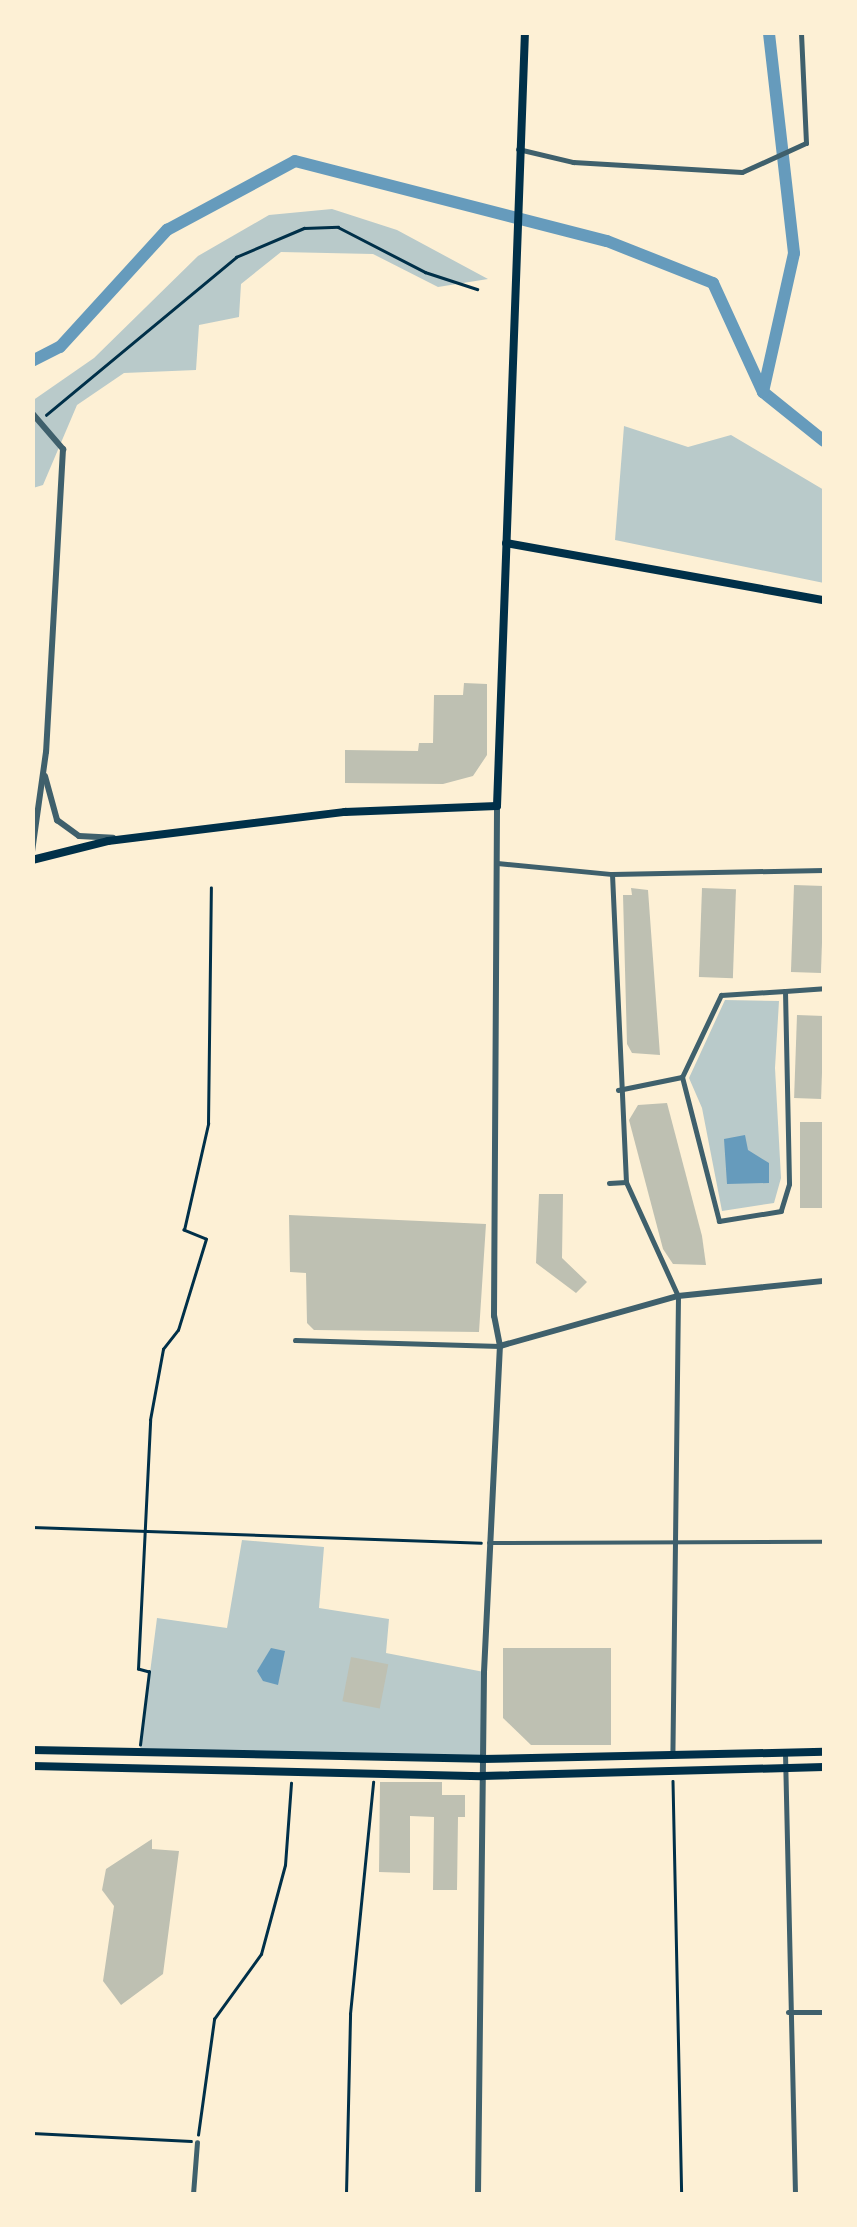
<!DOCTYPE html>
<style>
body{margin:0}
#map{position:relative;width:857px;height:2227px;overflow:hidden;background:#fdf0d5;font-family:"Varela Round",sans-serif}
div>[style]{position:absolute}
.green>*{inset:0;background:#b9caca}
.water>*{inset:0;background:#669bbc}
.canal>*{height:12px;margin:-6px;padding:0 6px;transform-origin:6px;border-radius:6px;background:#669bbc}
.building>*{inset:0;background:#bec0b2;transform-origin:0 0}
.path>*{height:2.5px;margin:-1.25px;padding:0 1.25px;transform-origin:1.25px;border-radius:1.25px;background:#003049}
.pedestrian>*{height:4px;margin:-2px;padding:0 2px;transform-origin:2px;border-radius:2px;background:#3f606c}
.minor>*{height:5px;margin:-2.5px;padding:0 2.5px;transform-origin:2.5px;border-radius:2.5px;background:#3f606c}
.tertiary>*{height:6px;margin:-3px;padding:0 3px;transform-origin:3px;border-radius:3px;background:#3f606c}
.secondary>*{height:8px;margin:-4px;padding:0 4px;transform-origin:4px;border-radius:4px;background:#003049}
span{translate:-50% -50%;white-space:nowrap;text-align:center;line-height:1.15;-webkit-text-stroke:8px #fdf0d5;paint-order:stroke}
.frame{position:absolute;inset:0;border:35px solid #fdf0d5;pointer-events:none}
</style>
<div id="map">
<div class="green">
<i style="clip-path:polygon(332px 209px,397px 230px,488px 279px,438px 287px,373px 254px,281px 252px,241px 284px,239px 317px,199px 325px,196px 370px,124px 373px,77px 405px,43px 485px,33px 488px,32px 401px,94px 358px,198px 256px,269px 215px)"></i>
<i style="clip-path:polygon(624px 426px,688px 447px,731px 435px,824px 490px,824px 583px,615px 540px)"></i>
<i style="clip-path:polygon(725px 1000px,779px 1001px,775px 1068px,781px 1178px,774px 1203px,722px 1211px,702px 1108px,689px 1078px)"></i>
<i style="clip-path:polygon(242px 1540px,324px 1547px,319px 1608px,389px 1619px,386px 1653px,484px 1672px,482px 1759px,140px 1751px,157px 1618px,227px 1628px)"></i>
</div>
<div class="water">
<i style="clip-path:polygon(745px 1135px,748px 1150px,769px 1163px,769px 1183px,727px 1184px,724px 1139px)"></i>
<i style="clip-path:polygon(271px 1648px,285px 1651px,278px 1685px,263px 1681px,257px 1671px)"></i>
</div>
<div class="canal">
<i style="left:32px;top:361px;width:31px;rotate:-27deg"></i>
<i style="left:60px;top:347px;width:159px;rotate:-47.6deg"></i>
<i style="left:167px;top:230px;width:145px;rotate:-28.3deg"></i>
<i style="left:295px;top:161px;width:322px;rotate:14.4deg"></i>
<i style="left:607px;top:241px;width:114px;rotate:21.6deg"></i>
<i style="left:713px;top:283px;width:120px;rotate:65.4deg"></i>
<i style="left:763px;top:392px;width:78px;rotate:38.8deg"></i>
<i style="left:763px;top:392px;width:142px;rotate:-77.4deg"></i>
<i style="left:794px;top:253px;width:222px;rotate:-96.5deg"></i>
</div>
<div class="building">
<i style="clip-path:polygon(464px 683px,487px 684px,487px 755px,473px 776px,443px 784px,345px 783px,345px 750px,418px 751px,419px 743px,433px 743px,434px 695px,463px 695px)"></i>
<i style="left:794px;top:885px;width:30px;height:87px;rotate:2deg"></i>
<i style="clip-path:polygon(631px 888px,648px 890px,660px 1055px,632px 1053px,627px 1044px,623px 895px,632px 895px)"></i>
<i style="left:702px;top:888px;width:34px;height:89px;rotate:2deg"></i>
<i style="left:797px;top:1015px;width:27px;height:83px;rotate:2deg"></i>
<i style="clip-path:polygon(667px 1103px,702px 1236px,706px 1265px,673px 1264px,663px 1249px,629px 1120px,638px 1105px)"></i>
<i style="left:824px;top:1122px;width:86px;height:24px;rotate:90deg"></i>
<i style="clip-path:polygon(539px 1194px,563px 1194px,562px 1258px,587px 1282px,576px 1293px,536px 1263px)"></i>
<i style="clip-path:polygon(289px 1215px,486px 1224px,479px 1332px,314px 1330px,307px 1323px,306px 1273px,290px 1272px)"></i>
<i style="clip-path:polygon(503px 1648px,611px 1648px,611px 1745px,531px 1745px,503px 1718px)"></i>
<i style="left:351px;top:1657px;width:38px;height:45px;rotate:11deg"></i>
<i style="clip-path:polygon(380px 1782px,442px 1782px,442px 1795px,465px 1795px,465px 1817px,458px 1817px,457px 1890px,433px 1890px,434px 1817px,410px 1816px,410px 1873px,379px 1872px)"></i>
<i style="clip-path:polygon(152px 1839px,152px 1849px,179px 1851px,163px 1974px,121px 2005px,103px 1981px,114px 1906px,102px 1890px,106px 1869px)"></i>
</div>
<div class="path">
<i style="left:46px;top:415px;width:247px;rotate:-39.7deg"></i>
<i style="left:236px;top:257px;width:74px;rotate:-23.1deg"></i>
<i style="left:304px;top:228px;width:34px;rotate:-2deg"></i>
<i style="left:338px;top:227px;width:98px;rotate:27.3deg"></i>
<i style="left:425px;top:272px;width:55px;rotate:18.1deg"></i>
<i style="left:32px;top:1527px;width:449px;rotate:2deg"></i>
<i style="left:140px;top:1745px;width:74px;rotate:-83deg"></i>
<i style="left:149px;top:1672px;width:11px;rotate:-165deg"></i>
<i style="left:138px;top:1669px;width:249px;rotate:-87.2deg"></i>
<i style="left:150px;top:1420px;width:72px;rotate:-79.6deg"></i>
<i style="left:163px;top:1349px;width:24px;rotate:-52deg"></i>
<i style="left:178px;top:1330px;width:95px;rotate:-72.9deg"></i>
<i style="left:206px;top:1239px;width:24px;rotate:-158deg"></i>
<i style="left:184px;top:1230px;width:109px;rotate:-77.2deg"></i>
<i style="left:208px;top:1124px;width:236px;rotate:-89.3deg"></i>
<i style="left:673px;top:1781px;width:413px;rotate:88.8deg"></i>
<i style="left:32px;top:2133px;width:159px;rotate:2.9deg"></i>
<i style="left:198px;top:2135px;width:117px;rotate:-82.1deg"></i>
<i style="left:214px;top:2019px;width:80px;rotate:-54.1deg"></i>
<i style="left:261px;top:1954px;width:92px;rotate:-74.9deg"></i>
<i style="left:285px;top:1865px;width:82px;rotate:-85.8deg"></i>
<i style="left:346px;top:2194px;width:180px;rotate:-88.7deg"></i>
<i style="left:350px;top:2014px;width:233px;rotate:-84.3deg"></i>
</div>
<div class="pedestrian">
<i style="left:489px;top:1543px;width:335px;rotate:-0.2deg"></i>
</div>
<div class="minor">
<i style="left:518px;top:149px;width:57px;rotate:13.3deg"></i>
<i style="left:573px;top:162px;width:169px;rotate:3.4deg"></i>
<i style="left:742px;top:172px;width:70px;rotate:-24.4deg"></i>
<i style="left:806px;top:143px;width:111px;rotate:-92.6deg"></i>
<i style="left:497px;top:863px;width:116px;rotate:5.5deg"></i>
<i style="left:612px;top:874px;width:212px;rotate:-1.1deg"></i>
<i style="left:612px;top:874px;width:308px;rotate:87.4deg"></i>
<i style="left:626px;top:1182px;width:125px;rotate:65.5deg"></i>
<i style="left:678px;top:1296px;width:459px;rotate:90.7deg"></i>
<i style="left:785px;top:991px;width:193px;rotate:88.8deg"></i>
<i style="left:789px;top:1184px;width:28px;rotate:107deg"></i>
<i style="left:781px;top:1211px;width:63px;rotate:170.8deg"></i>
<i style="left:719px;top:1221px;width:149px;rotate:-104.4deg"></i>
<i style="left:682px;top:1077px;width:91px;rotate:-64.6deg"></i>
<i style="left:721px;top:995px;width:64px;rotate:-3.6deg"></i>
<i style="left:785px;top:991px;width:39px;rotate:-4deg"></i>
<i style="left:618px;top:1090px;width:65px;rotate:-11.5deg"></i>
<i style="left:609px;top:1183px;width:17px;rotate:-3deg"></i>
<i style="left:295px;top:1340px;width:205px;rotate:1.7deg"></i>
<i style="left:785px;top:1753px;width:441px;rotate:88.7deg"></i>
<i style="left:788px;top:2012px;width:36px"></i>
<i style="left:193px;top:2194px;width:52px;rotate:-85.6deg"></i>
</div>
<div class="tertiary">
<i style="left:32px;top:413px;width:48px;rotate:49.3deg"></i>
<i style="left:63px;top:449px;width:303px;rotate:93.2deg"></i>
<i style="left:46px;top:752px;width:101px;rotate:98deg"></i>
<i style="left:45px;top:776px;width:46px;rotate:74.7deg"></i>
<i style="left:57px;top:820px;width:27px;rotate:36deg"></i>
<i style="left:79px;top:836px;width:34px;rotate:3deg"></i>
<i style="left:500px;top:1346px;width:185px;rotate:-15.7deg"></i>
<i style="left:678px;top:1296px;width:147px;rotate:-5.9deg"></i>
<i style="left:478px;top:2194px;width:522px;rotate:-89.34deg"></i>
<i style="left:484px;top:1672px;width:326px;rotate:-87.2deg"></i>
<i style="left:500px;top:1346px;width:31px;rotate:-101deg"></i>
<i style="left:494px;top:1316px;width:510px;rotate:-89.66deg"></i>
</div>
<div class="secondary">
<i style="left:506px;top:543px;width:323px;rotate:10.2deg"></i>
<i style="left:32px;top:860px;width:78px;rotate:-14deg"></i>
<i style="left:108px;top:841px;width:239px;rotate:-7deg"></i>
<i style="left:345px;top:812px;width:152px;rotate:-2.3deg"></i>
<i style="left:497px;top:806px;width:775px;rotate:-87.93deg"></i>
<i style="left:32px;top:1750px;width:450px;rotate:1.1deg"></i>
<i style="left:482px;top:1759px;width:342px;rotate:-1.2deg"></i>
<i style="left:32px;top:1766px;width:450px;rotate:1.3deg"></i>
<i style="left:482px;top:1776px;width:342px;rotate:-1.5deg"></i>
</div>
<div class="frame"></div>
</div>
